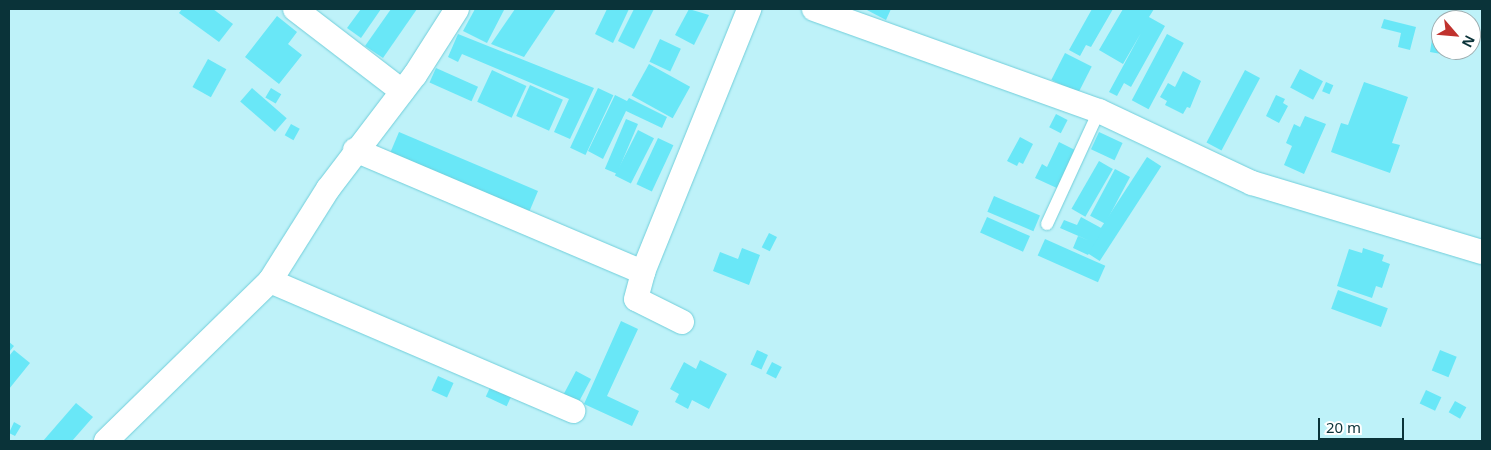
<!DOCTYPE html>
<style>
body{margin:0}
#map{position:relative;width:1491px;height:450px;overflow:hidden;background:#bef2f9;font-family:"Noto Sans",sans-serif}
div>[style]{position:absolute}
.building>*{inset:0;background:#69e7f7;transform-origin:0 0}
.roads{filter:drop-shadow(0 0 1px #71ceda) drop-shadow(0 0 1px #71ceda)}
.lane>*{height:12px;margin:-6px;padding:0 6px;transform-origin:6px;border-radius:6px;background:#fff}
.street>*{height:24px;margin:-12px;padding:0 12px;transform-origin:12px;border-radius:12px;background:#fff}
span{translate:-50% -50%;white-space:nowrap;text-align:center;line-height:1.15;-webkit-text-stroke:4px #fff;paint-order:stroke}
.frame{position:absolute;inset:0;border:10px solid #0a3339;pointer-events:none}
.north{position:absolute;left:1431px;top:10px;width:50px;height:50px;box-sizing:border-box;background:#fff;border:1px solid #9dadb0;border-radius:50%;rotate:117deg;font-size:14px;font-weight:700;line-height:20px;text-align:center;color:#0a3339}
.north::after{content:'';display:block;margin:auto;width:18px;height:22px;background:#c0322e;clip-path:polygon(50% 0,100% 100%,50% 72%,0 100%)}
.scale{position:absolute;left:1318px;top:418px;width:86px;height:22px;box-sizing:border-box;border:2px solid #0a3339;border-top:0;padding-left:6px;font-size:15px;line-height:18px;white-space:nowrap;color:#0a3339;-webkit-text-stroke:4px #fff;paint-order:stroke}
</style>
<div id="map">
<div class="building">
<i style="clip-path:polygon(182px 9px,213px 9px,233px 24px,219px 42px,179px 13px)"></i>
<i style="clip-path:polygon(361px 9px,381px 9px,361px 38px,347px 28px)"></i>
<i style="clip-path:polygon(391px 9px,417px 9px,383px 58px,365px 46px)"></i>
<i style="clip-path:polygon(475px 9px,504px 10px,487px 43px,463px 31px)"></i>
<i style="clip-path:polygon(515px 9px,556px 9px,524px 57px,491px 44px)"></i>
<i style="clip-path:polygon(607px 9px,629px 9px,613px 43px,595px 34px)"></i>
<i style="clip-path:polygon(634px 9px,654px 9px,634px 49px,618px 41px)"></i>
<i style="clip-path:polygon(689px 9px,709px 15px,694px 45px,675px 35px)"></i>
<i style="clip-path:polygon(865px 9px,891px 9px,886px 20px)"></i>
<i style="clip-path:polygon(1092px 9px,1113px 9px,1091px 47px,1086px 45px,1080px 56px,1069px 50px)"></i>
<i style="clip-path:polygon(1123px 9px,1154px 9px,1149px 17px,1165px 26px,1131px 87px,1124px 83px,1117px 96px,1109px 92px,1141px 33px,1123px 64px,1099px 50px)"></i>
<i style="clip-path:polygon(277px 16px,297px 32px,288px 44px,302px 55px,279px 84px,245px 57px)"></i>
<i style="clip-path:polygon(1384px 19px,1416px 27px,1410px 50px,1398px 47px,1401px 33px,1381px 28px)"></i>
<i style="clip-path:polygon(1433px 33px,1441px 35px,1441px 50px,1460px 50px,1458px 57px,1430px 52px)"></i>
<i style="clip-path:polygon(458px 34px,594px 88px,570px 139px,554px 132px,569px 99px,462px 54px,458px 62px,448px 57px)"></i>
<i style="left:1167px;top:34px;width:19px;height:75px;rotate:28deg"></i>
<i style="left:660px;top:39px;width:23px;height:25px;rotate:25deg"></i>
<i style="left:1065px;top:53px;width:30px;height:30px;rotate:27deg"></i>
<i style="left:208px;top:59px;width:21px;height:32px;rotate:29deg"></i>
<i style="left:649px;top:64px;width:47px;height:36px;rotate:29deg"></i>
<i style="left:436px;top:68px;width:46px;height:16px;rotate:24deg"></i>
<i style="left:1300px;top:69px;width:26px;height:21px;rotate:28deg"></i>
<i style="left:492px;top:70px;width:38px;height:35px;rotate:25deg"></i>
<i style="left:1245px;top:70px;width:17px;height:82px;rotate:28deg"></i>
<i style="clip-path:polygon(1183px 71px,1201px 81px,1190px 108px,1187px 107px,1183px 114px,1165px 105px,1167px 101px,1160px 97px,1168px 83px,1175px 87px)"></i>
<i style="left:1326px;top:82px;width:8px;height:10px;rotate:23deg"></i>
<i style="clip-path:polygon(1364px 82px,1408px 97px,1392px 143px,1400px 145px,1390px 173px,1331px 152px,1341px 123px,1348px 125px)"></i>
<i style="left:530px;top:85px;width:36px;height:34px;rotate:24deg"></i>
<i style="left:252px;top:88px;width:46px;height:18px;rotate:41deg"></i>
<i style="left:271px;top:88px;width:12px;height:11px;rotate:31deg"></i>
<i style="left:598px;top:88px;width:17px;height:66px;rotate:25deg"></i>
<i style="clip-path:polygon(615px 95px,627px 101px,629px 98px,667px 117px,662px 128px,626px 111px,603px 159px,588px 151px)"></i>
<i style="clip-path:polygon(1276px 95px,1285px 99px,1283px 103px,1288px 106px,1279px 123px,1266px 116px)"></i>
<i style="left:1056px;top:114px;width:13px;height:15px;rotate:27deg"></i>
<i style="clip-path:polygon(1305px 116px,1326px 124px,1304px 174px,1284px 165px,1292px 146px,1286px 143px,1294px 124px,1300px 127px)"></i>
<i style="left:626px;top:119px;width:13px;height:54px;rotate:23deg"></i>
<i style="left:291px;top:124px;width:10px;height:13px;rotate:29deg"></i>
<i style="left:638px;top:130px;width:18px;height:51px;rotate:27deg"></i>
<i style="left:399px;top:132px;width:151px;height:23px;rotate:23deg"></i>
<i style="left:1099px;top:132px;width:26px;height:19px;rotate:25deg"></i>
<i style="clip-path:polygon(1020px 137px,1033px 144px,1023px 164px,1019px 162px,1017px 166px,1007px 161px)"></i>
<i style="left:658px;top:138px;width:17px;height:51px;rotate:25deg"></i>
<i style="clip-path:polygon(1059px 142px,1077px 151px,1059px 189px,1035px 178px,1042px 164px,1047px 167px)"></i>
<i style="left:1147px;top:157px;width:17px;height:113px;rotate:33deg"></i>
<i style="left:1099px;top:161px;width:16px;height:55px;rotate:30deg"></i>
<i style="left:1115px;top:169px;width:17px;height:53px;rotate:28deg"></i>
<i style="left:994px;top:196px;width:50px;height:17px;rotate:23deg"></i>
<i style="left:987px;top:217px;width:47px;height:17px;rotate:24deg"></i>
<i style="clip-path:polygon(1081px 217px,1103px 229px,1088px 255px,1073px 248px,1078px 236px,1090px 241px,1060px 228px,1064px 220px,1077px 225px)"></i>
<i style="left:769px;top:233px;width:9px;height:16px;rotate:27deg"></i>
<i style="left:1045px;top:239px;width:66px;height:18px;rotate:24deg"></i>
<i style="clip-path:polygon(742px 248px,760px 255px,749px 285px,713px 271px,720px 252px,738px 259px)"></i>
<i style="clip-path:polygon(1363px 248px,1384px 255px,1382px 261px,1390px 264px,1382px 288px,1376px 286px,1372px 298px,1337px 286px,1349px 249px,1362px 253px)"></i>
<i style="left:1338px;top:290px;width:53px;height:20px;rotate:20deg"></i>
<i style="clip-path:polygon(621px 321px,638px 329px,607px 396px,639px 411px,632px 426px,584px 404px)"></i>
<i style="clip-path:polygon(9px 342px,14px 346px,9px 352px)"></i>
<i style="clip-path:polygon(14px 350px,30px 363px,9px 389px,9px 356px)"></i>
<i style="left:757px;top:350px;width:12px;height:16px;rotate:24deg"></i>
<i style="left:1440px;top:350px;width:18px;height:22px;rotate:22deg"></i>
<i style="clip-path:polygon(700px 360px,727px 374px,709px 409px,692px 400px,688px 409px,675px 402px,679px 394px,670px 389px,684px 362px,696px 369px)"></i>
<i style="left:772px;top:362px;width:11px;height:13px;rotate:27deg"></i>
<i style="left:576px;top:371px;width:17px;height:28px;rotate:28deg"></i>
<i style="left:438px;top:376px;width:17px;height:16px;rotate:24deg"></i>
<i style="left:493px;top:381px;width:23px;height:17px;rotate:25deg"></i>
<i style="left:1426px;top:390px;width:17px;height:15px;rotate:25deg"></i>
<i style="left:1455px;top:401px;width:13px;height:13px;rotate:29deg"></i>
<i style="clip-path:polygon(76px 403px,93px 417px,72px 441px,43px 441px)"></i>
<i style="clip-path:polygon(14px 422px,21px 426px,15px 436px,9px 433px)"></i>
</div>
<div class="roads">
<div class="lane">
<i style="left:1047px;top:224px;width:124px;rotate:-65.3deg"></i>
</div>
<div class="street">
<i style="left:295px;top:9px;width:135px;rotate:37.5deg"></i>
<i style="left:814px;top:9px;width:303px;rotate:19.7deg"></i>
<i style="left:1099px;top:111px;width:169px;rotate:25.2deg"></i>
<i style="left:1252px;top:183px;width:240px;rotate:16.7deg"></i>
<i style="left:355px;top:150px;width:313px;rotate:23deg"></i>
<i style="left:270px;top:281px;width:330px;rotate:23.2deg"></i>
<i style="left:682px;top:322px;width:51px;rotate:-153.4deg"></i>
<i style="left:636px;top:299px;width:28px;rotate:-75deg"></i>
<i style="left:643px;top:272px;width:284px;rotate:-68deg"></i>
<i style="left:106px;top:441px;width:229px;rotate:-44.3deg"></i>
<i style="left:270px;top:281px;width:109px;rotate:-57.8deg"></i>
<i style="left:328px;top:189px;width:143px;rotate:-52.7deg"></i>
<i style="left:415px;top:75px;width:78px;rotate:-57.5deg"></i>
</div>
</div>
<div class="frame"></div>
<div class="north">N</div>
<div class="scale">20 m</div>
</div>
